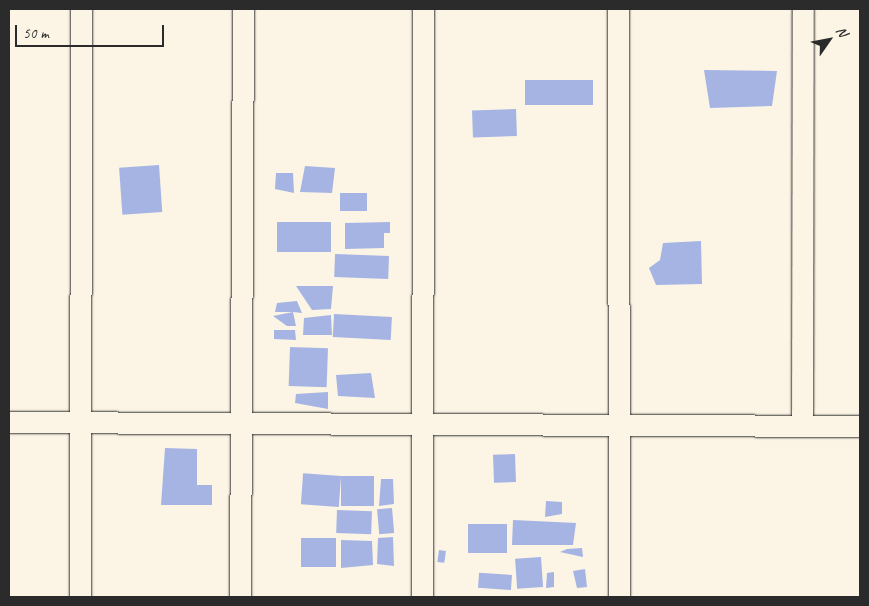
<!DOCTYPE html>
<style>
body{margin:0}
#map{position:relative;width:869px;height:606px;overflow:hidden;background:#fcf5e5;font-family:Caveat,sans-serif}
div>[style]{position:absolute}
.building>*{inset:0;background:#a5b4e3;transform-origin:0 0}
.roads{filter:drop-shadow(0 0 1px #2b2b2b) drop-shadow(0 0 1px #2b2b2b)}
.minor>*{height:21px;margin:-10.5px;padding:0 10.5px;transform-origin:10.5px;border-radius:10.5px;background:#fcf5e5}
span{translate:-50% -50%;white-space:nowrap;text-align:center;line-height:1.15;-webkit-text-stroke:4.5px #fcf5e5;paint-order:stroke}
.frame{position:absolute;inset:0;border:10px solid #2b2b2b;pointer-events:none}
.north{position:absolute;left:804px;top:15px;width:50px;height:50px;-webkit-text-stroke:4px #fcf5e5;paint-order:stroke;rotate:57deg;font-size:14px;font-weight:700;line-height:20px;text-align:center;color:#2b2b2b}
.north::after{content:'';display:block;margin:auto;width:18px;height:22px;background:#2b2b2b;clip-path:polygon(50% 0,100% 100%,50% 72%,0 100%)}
.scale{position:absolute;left:15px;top:25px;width:149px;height:22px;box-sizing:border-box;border:2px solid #2b2b2b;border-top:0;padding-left:6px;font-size:15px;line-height:18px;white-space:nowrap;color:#2b2b2b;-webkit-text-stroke:4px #fcf5e5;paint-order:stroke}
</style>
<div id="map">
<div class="building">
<i style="clip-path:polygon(704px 70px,777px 71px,772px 106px,710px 108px)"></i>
<i style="left:593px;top:80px;width:25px;height:68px;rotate:90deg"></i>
<i style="left:516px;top:109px;width:27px;height:44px;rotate:88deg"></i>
<i style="left:159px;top:165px;width:47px;height:40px;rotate:86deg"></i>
<i style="clip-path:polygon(305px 166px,335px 168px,332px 193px,300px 192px)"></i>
<i style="clip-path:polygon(276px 173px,293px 173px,294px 193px,275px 189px)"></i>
<i style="left:367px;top:193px;width:18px;height:27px;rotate:90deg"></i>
<i style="left:277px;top:222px;width:54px;height:30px"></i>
<i style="clip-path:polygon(390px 222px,390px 233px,384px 233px,384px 248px,345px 249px,345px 223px)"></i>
<i style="clip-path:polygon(701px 241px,702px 284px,656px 285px,649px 268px,660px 260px,663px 243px)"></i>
<i style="left:389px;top:256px;width:23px;height:54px;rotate:92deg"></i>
<i style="clip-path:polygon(296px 286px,333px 286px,331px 309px,312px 310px)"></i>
<i style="clip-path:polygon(297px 301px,302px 313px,293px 312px,296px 326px,287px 326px,273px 316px,293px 312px,275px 312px,277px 303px)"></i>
<i style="left:334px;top:314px;width:58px;height:23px;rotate:3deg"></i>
<i style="clip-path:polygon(331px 315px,332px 335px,303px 335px,304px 318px)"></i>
<i style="clip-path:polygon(274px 330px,295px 330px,296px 340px,274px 339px)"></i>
<i style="left:290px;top:347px;width:38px;height:39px;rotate:2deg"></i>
<i style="clip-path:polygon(371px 373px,375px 398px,338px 396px,336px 375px)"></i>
<i style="clip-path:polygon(328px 392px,328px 409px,295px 403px,296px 394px)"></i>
<i style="clip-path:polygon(165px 448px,197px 449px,197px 485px,212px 485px,212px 505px,161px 505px)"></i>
<i style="left:515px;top:454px;width:28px;height:22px;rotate:88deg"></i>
<i style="left:341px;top:476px;width:33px;height:30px"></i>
<i style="left:341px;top:476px;width:31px;height:38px;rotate:94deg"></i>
<i style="clip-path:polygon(381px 479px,393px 479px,394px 504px,379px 506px)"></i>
<i style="clip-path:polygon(546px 501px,562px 502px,562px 514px,545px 517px)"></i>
<i style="left:392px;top:508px;width:25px;height:15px;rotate:85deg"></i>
<i style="left:337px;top:510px;width:35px;height:23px;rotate:2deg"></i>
<i style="clip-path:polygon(513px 520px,576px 523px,573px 545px,512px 545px)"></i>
<i style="left:468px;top:524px;width:39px;height:29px"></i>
<i style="clip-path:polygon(393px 537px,394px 566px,377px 564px,378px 538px)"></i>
<i style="left:301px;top:538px;width:35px;height:29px"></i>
<i style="clip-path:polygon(341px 540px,372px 541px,373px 565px,341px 568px)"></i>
<i style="clip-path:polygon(582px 548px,583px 557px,560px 552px,567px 549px)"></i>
<i style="left:439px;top:550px;width:7px;height:12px;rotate:8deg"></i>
<i style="left:541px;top:557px;width:30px;height:26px;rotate:86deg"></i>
<i style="clip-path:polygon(585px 569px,587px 587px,577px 588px,573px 571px)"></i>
<i style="clip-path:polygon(554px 572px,554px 587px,546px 588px,547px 573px)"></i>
<i style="left:512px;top:575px;width:15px;height:33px;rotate:94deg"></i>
</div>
<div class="roads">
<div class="minor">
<i style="left:618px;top:9px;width:588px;rotate:89.9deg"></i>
<i style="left:9px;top:422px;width:851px;rotate:0.27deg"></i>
<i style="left:802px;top:426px;width:417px;rotate:-89.9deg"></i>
<i style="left:80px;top:597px;width:588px;rotate:-89.9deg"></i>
<i style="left:240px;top:597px;width:588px;rotate:-89.71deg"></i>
<i style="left:422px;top:597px;width:588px;rotate:-89.9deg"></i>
</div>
</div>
<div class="frame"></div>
<div class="north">N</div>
<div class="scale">50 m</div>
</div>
